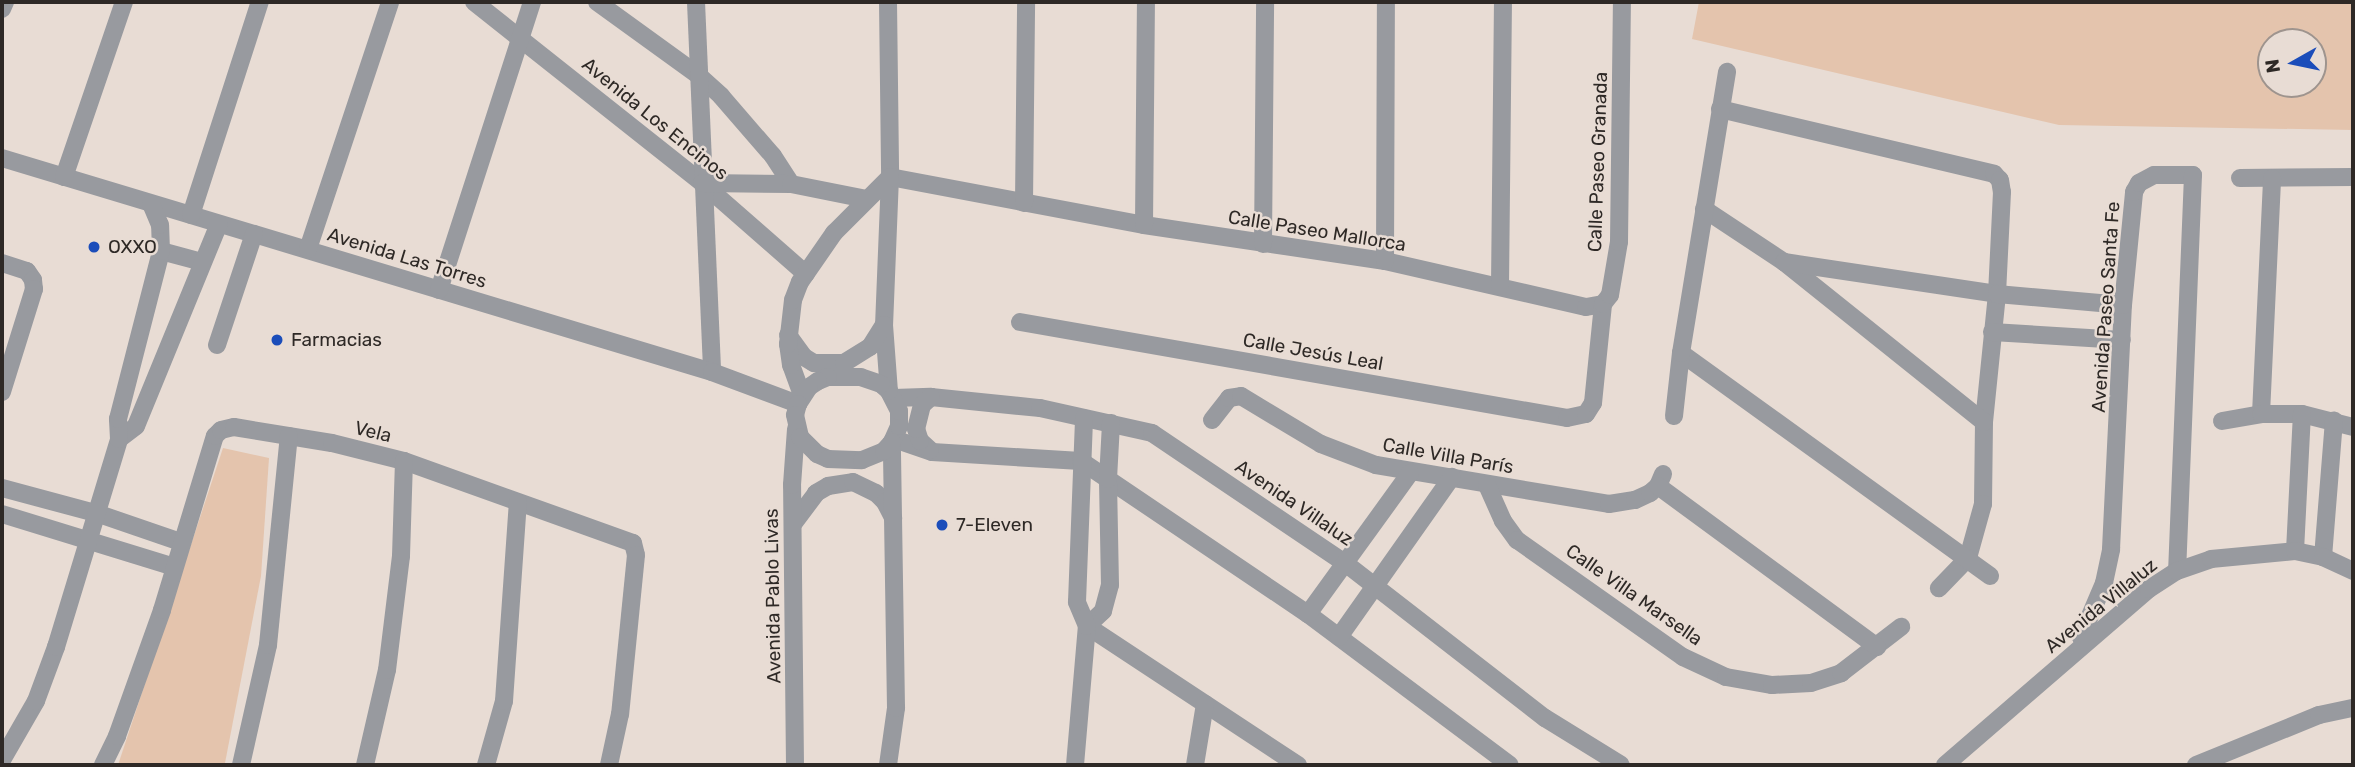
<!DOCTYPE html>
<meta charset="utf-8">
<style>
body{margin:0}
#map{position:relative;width:2355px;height:767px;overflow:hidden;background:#e8dcd4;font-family:Rubik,sans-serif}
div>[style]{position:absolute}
.green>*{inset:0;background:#e4c4ad}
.minor>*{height:18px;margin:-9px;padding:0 9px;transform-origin:9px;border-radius:9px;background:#989a9f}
.dots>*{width:19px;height:19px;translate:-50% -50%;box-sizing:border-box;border:4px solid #e8dcd4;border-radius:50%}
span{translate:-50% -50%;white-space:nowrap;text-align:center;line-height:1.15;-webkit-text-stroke:5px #e8dcd4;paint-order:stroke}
.street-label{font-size:19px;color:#2e2926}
.poi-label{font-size:19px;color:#2e2926}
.left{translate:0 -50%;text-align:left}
.frame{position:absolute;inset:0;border:4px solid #2e2926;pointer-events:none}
.north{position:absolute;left:2257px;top:28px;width:70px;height:70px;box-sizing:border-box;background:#e8dcd4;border:2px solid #9e948e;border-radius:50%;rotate:261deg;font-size:19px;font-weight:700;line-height:28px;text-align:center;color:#2e2926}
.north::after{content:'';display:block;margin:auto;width:24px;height:32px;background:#1b4dba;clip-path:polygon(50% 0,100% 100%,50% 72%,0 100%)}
</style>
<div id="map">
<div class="green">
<i style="clip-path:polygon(evenodd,1699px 2px,2353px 2px,2353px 130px,2059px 125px,1692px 39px,1699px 2px,2271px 42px,2313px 42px,2313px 84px,2271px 84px,2271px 42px)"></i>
<i style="clip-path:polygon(223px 448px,269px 458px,261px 576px,225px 763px,118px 765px)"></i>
</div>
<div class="minor">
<i style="left:474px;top:2px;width:291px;rotate:38.4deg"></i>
<i style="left:702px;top:183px;width:138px;rotate:41.2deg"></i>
<i style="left:597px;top:2px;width:125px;rotate:35.9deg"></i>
<i style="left:698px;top:75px;width:31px;rotate:42deg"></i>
<i style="left:721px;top:96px;width:79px;rotate:49.1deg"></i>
<i style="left:773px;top:156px;width:33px;rotate:57deg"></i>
<i style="left:696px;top:2px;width:370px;rotate:87.5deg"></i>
<i style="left:888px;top:2px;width:175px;rotate:89.3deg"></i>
<i style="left:890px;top:177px;width:148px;rotate:92.3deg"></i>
<i style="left:884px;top:325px;width:66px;rotate:85.7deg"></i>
<i style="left:2px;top:9px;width:8px;rotate:-67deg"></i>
<i style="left:1720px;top:109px;width:282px;rotate:13.3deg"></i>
<i style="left:1994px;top:174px;width:8px;rotate:45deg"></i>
<i style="left:2000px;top:180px;width:12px;rotate:81deg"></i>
<i style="left:2002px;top:192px;width:102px;rotate:92.8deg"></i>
<i style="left:1997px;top:294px;width:129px;rotate:95.8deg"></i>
<i style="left:1984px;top:422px;width:82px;rotate:90.7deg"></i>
<i style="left:1983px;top:504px;width:56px;rotate:105.5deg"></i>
<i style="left:1968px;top:558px;width:42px;rotate:134deg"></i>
<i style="left:2px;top:158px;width:742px;rotate:16.77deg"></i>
<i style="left:712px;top:372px;width:92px;rotate:20.4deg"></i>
<i style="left:64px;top:177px;width:185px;rotate:-71.1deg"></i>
<i style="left:890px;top:177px;width:258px;rotate:10.7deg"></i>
<i style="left:1144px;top:225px;width:244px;rotate:8.5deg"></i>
<i style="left:1385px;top:261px;width:206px;rotate:12.9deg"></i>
<i style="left:1586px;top:307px;width:17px;rotate:-10deg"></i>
<i style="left:2240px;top:178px;width:113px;rotate:-0.5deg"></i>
<i style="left:702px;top:183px;width:89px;rotate:0.6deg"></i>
<i style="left:791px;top:184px;width:76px;rotate:11.3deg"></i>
<i style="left:1024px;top:203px;width:201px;rotate:-89.4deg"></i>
<i style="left:1704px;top:209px;width:96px;rotate:33.5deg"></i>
<i style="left:1784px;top:262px;width:256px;rotate:38.7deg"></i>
<i style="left:191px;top:215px;width:224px;rotate:-72.1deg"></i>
<i style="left:1144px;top:225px;width:223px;rotate:-89.5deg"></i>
<i style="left:1263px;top:244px;width:242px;rotate:-89.5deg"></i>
<i style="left:308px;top:249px;width:260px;rotate:-71.6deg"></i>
<i style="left:161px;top:251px;width:42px;rotate:15deg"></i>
<i style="left:1385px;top:261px;width:259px;rotate:-89.8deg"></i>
<i style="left:1784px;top:262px;width:215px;rotate:8.5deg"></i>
<i style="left:1997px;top:294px;width:126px;rotate:5deg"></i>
<i style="left:2px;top:263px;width:26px;rotate:18deg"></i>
<i style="left:27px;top:271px;width:11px;rotate:56deg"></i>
<i style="left:33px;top:280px;width:9px;rotate:84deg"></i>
<i style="left:34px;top:289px;width:108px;rotate:107.3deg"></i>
<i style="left:1500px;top:286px;width:284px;rotate:-89.4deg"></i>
<i style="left:439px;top:290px;width:303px;rotate:-72.1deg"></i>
<i style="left:1020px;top:322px;width:555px;rotate:9.95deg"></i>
<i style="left:1567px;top:418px;width:19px;rotate:-12deg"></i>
<i style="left:1586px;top:414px;width:13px;rotate:-58deg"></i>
<i style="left:1593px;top:403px;width:100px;rotate:-84.2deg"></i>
<i style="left:1603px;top:304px;width:11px;rotate:-52deg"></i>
<i style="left:1610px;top:295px;width:54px;rotate:-80.4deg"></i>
<i style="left:1619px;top:242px;width:240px;rotate:-89.3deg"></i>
<i style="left:1992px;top:332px;width:130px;rotate:3.5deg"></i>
<i style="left:788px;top:335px;width:27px;rotate:54deg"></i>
<i style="left:804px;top:357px;width:12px;rotate:31deg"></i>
<i style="left:814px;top:363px;width:30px"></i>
<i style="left:844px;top:363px;width:31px;rotate:-32deg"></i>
<i style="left:870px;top:347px;width:26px;rotate:-58deg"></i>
<i style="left:217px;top:345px;width:117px;rotate:-71.6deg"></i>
<i style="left:1681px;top:353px;width:381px;rotate:35.8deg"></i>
<i style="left:802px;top:395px;width:32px;rotate:-110deg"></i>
<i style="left:791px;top:365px;width:21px;rotate:-98deg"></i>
<i style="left:788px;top:344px;width:44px;rotate:-83.5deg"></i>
<i style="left:793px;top:300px;width:19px;rotate:-69deg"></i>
<i style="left:800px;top:282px;width:60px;rotate:-55.2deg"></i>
<i style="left:834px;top:233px;width:79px;rotate:-45deg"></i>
<i style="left:894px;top:398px;width:37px;rotate:-2deg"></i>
<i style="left:931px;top:397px;width:110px;rotate:5.8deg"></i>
<i style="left:1040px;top:408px;width:115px;rotate:12.6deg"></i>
<i style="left:1152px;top:433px;width:233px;rotate:34deg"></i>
<i style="left:1345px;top:563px;width:253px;rotate:37.8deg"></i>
<i style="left:1545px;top:718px;width:89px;rotate:31.7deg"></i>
<i style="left:2261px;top:414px;width:236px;rotate:-87.3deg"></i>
<i style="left:1674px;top:416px;width:63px;rotate:-83.7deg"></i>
<i style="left:1681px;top:353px;width:285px;rotate:-80.7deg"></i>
<i style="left:1212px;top:420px;width:28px;rotate:-52deg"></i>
<i style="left:1229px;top:398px;width:12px;rotate:-9deg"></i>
<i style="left:1241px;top:396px;width:93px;rotate:31deg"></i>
<i style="left:1321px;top:444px;width:59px;rotate:20.9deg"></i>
<i style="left:1376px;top:465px;width:236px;rotate:9.5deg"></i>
<i style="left:1609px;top:504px;width:26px;rotate:-9deg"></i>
<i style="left:1635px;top:500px;width:17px;rotate:-25deg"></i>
<i style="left:1650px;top:493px;width:11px;rotate:-41deg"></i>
<i style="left:1658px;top:486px;width:13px;rotate:-67deg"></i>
<i style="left:2222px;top:421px;width:40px;rotate:-10deg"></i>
<i style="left:2261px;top:414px;width:41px"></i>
<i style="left:2302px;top:414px;width:53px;rotate:14.3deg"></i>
<i style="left:119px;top:439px;width:21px;rotate:-37deg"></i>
<i style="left:136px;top:426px;width:218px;rotate:-67.7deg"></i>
<i style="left:894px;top:439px;width:40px;rotate:18.9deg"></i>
<i style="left:932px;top:452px;width:149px;rotate:3.5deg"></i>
<i style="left:1081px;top:461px;width:274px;rotate:34deg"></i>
<i style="left:1308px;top:614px;width:252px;rotate:36.8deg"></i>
<i style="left:930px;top:450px;width:13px;rotate:-138deg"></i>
<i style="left:920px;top:441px;width:13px;rotate:-108deg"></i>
<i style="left:916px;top:429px;width:25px;rotate:-76deg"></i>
<i style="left:922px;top:405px;width:12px;rotate:-42deg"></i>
<i style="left:1487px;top:485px;width:39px;rotate:66deg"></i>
<i style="left:1503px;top:521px;width:24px;rotate:54deg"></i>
<i style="left:1517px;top:540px;width:203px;rotate:35.2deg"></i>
<i style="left:1683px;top:657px;width:47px;rotate:24.9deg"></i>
<i style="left:1726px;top:677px;width:47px;rotate:9.9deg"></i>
<i style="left:1772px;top:685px;width:39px;rotate:-3deg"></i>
<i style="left:1811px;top:683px;width:32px;rotate:-18deg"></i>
<i style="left:1841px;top:673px;width:76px;rotate:-37.5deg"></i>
<i style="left:1658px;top:486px;width:272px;rotate:36.3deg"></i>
<i style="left:2px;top:488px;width:100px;rotate:15deg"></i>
<i style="left:99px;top:514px;width:87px;rotate:18.9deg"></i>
<i style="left:2px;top:514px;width:180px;rotate:17.1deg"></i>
<i style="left:793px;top:524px;width:39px;rotate:-53deg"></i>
<i style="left:816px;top:493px;width:14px;rotate:-30deg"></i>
<i style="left:828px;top:486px;width:25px;rotate:-9deg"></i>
<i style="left:853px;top:482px;width:25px;rotate:26deg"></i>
<i style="left:876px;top:493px;width:13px;rotate:45deg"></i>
<i style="left:885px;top:502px;width:18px;rotate:63deg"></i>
<i style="left:2295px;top:551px;width:137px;rotate:-87.1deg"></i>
<i style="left:2323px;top:557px;width:137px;rotate:-85.4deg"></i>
<i style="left:1308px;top:614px;width:174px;rotate:-54.1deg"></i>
<i style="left:1087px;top:626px;width:253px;rotate:33.4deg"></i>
<i style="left:1087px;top:626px;width:22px;rotate:-43deg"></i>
<i style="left:1103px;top:611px;width:27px;rotate:-75deg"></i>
<i style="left:1110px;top:585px;width:106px;rotate:-91.1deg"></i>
<i style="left:1108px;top:479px;width:56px;rotate:-86.9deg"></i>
<i style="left:1339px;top:637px;width:196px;rotate:-54.8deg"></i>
<i style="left:2084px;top:644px;width:8px;rotate:-113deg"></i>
<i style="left:2081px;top:637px;width:59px;rotate:-66.9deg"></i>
<i style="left:2104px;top:583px;width:35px;rotate:-78deg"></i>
<i style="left:2111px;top:549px;width:244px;rotate:-87.2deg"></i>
<i style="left:2123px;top:305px;width:114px;rotate:-84.4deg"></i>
<i style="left:2134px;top:192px;width:10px;rotate:-61deg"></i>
<i style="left:2139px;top:183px;width:17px;rotate:-28deg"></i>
<i style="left:2154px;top:175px;width:39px"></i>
<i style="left:2193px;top:175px;width:396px;rotate:92.3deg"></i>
<i style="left:2px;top:760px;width:68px;rotate:-60deg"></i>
<i style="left:36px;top:701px;width:58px;rotate:-69.7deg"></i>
<i style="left:56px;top:647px;width:217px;rotate:-73.1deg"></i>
<i style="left:119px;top:439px;width:20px;rotate:-93deg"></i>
<i style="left:118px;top:419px;width:173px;rotate:-75.6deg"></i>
<i style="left:161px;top:251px;width:26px;rotate:-92deg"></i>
<i style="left:160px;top:225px;width:23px;rotate:-113deg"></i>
<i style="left:103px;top:765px;width:32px;rotate:-64deg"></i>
<i style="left:117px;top:736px;width:134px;rotate:-70.3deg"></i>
<i style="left:162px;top:610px;width:182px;rotate:-73.1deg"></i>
<i style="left:215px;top:436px;width:8px;rotate:-45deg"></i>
<i style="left:221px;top:430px;width:13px;rotate:-13deg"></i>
<i style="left:234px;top:427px;width:99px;rotate:9.3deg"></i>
<i style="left:332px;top:443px;width:74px;rotate:14deg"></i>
<i style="left:404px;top:461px;width:243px;rotate:19.7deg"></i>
<i style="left:633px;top:543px;width:12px;rotate:76deg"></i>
<i style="left:636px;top:555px;width:160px;rotate:95.7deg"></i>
<i style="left:620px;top:714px;width:52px;rotate:102.2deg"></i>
<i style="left:241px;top:765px;width:123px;rotate:-77.3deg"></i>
<i style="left:268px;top:645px;width:210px;rotate:-84.3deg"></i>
<i style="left:365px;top:765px;width:98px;rotate:-77deg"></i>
<i style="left:387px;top:670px;width:115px;rotate:-83deg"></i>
<i style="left:401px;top:556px;width:95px;rotate:-88.2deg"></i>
<i style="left:486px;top:765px;width:66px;rotate:-74.3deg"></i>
<i style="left:504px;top:701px;width:199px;rotate:-86deg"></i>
<i style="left:795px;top:765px;width:280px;rotate:-90.6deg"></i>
<i style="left:792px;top:485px;width:56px;rotate:-85.9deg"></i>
<i style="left:888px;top:765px;width:58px;rotate:-82deg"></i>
<i style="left:896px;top:708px;width:266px;rotate:-90.9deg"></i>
<i style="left:892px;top:442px;width:17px;rotate:-66deg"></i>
<i style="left:899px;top:426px;width:15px;rotate:-90deg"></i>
<i style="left:899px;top:411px;width:22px;rotate:-117deg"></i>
<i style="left:889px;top:391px;width:11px;rotate:-139deg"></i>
<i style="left:881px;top:384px;width:21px;rotate:-161deg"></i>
<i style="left:861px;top:377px;width:33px;rotate:180deg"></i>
<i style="left:828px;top:377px;width:11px;rotate:158deg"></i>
<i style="left:818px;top:381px;width:11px;rotate:146deg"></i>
<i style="left:809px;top:387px;width:20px;rotate:123deg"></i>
<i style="left:798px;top:404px;width:11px;rotate:105deg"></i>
<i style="left:795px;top:415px;width:23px;rotate:77deg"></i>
<i style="left:800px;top:437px;width:24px;rotate:45deg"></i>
<i style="left:817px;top:454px;width:12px;rotate:24deg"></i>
<i style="left:828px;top:459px;width:34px;rotate:2deg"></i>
<i style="left:862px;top:460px;width:24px;rotate:-22deg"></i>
<i style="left:884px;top:451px;width:12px;rotate:-48deg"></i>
<i style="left:1075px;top:765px;width:140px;rotate:-85.1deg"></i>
<i style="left:1087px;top:626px;width:26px;rotate:-113deg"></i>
<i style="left:1077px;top:602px;width:184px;rotate:-87.8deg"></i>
<i style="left:1195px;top:765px;width:62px;rotate:-80.7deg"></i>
<i style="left:1945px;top:765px;width:269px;rotate:-40.8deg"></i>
<i style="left:2149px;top:589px;width:33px;rotate:-33deg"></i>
<i style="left:2177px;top:571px;width:36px;rotate:-19deg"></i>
<i style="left:2211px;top:559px;width:84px;rotate:-5.4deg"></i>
<i style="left:2295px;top:551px;width:29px;rotate:12deg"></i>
<i style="left:2323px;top:557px;width:33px;rotate:25deg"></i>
<i style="left:2196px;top:765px;width:133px;rotate:-22.1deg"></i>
<i style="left:2319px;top:715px;width:35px;rotate:-12deg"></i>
</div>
<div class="dots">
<i style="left:94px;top:247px;background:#1b4dba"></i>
<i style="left:277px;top:340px;background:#1b4dba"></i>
<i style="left:942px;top:525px;background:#1b4dba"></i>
</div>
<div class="street-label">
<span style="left:655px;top:119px;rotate:39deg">Avenida Los Encinos</span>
<span style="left:1598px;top:162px;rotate:-88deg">Calle Paseo Granada</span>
<span style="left:1317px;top:231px;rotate:9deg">Calle Paseo Mallorca</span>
<span style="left:407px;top:258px;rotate:17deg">Avenida Las Torres</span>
<span style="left:2106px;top:307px;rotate:-86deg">Avenida Paseo Santa Fe</span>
<span style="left:1313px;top:352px;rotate:10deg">Calle Jesús Leal</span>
<span style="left:373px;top:432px;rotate:14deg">Vela</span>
<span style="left:1448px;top:456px;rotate:10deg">Calle Villa París</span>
<span style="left:1294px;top:503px;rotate:34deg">Avenida Villaluz</span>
<span style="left:1634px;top:595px;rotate:35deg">Calle Villa Marsella</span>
<span style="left:773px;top:596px;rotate:-91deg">Avenida Pablo Livas</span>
<span style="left:2101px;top:606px;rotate:-39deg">Avenida Villaluz</span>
</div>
<div class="poi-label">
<span class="left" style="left:108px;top:247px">OXXO</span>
<span class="left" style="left:291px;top:340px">Farmacias</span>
<span class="left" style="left:956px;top:525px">7-Eleven</span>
</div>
<div class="frame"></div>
<div class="north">N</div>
</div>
